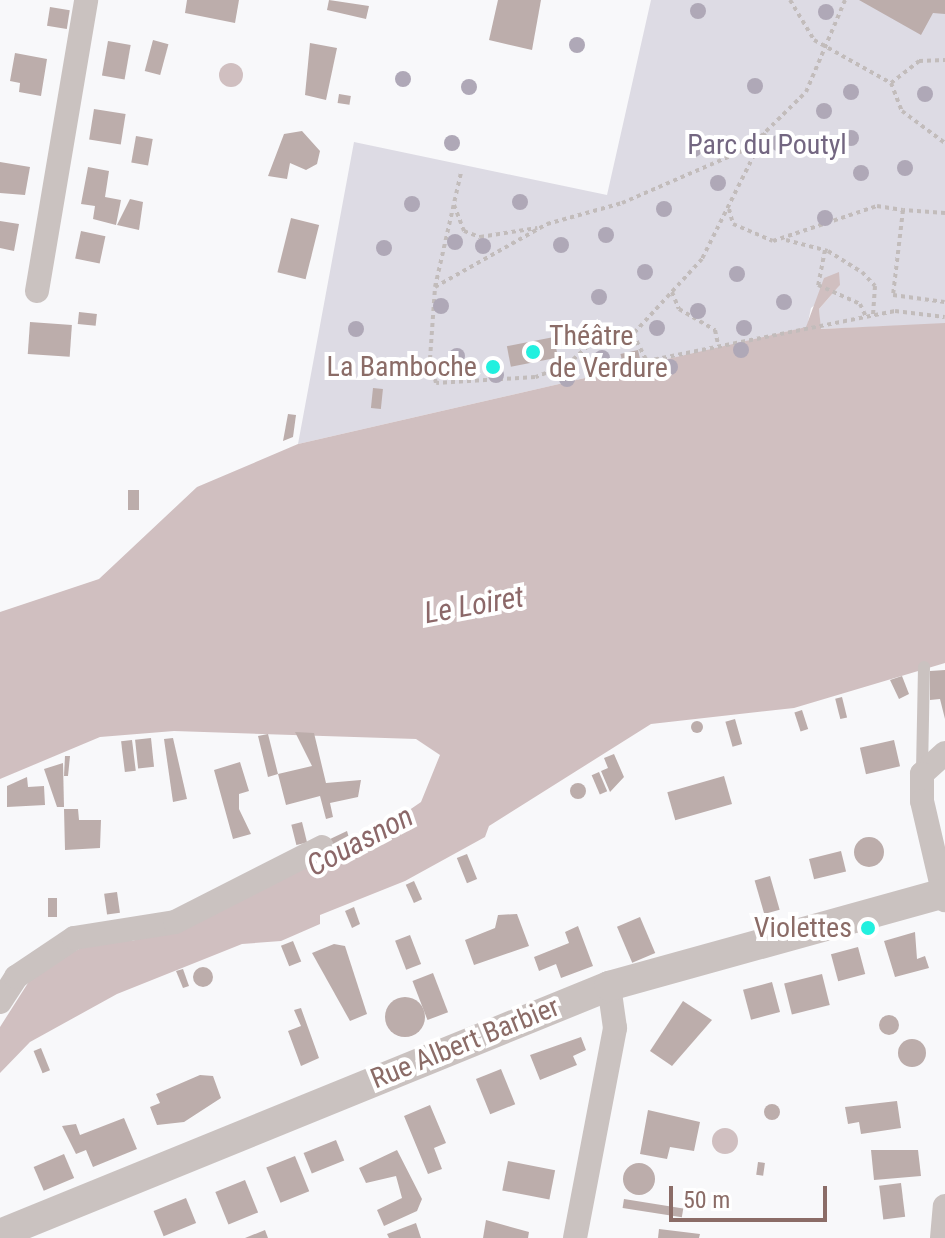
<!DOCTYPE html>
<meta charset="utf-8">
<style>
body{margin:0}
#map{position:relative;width:945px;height:1238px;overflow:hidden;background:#f8f8fa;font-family:"Roboto Condensed",sans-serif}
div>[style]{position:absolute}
.green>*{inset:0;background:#dddbe4}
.water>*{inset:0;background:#d0bfc0}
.round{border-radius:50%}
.building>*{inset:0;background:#bcadab;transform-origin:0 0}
.path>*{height:4px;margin-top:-2px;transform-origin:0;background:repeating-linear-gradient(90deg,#c2bcbb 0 4px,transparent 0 8px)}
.service>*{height:12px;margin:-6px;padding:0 6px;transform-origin:6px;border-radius:6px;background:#cac2c0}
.minor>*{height:24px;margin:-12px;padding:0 12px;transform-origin:12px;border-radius:12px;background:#cac2c0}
.tertiary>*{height:30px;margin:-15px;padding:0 15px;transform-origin:15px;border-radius:15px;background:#cac2c0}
.trees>*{width:16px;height:16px;margin:-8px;border-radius:50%;background:#afa8b7}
.dots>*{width:22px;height:22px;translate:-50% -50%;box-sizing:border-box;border:4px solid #fff;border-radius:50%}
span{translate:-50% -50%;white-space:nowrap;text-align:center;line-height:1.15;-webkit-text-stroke:8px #fff;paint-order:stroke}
.park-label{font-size:28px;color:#736681}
.poi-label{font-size:28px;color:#8b6c67}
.left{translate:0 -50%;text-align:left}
.right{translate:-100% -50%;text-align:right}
.street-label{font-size:28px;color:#8b6c67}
.water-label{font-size:30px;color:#8c6869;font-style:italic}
.scale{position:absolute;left:669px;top:1186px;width:158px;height:36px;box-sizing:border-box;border:4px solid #8b6c67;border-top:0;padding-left:10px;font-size:24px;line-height:28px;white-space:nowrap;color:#8b6c67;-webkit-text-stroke:6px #fff;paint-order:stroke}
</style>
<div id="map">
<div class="green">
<i style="clip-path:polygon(651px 0,945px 0,945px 324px,820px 329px,819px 309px,840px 285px,811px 308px,807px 327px,298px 444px,354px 142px,607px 195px)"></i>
</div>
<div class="water">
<i class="round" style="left:219px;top:63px;width:24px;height:24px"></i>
<i style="clip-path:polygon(839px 272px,840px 285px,819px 309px,821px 329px,945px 323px,945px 663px,794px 708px,651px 724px,489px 826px,485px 837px,405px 881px,320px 915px,320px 924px,281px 941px,242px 944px,117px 994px,30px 1042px,0 1073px,0 1027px,35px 972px,100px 938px,132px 941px,194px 920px,386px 826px,421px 802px,440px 755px,416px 739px,174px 731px,100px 737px,0 779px,0 612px,99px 579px,197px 487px,298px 444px,806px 327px,824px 278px)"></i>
<i class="round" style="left:712px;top:1128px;width:26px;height:26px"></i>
</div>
<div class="building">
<i style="clip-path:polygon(187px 0,239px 0,235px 23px,185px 13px)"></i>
<i style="clip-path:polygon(329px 0,369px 6px,366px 19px,327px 10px)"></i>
<i style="clip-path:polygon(498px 0,541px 0,532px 50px,489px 40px)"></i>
<i style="clip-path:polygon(859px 0,945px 0,945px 14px,933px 13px,921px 35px)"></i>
<i style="left:50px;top:7px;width:20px;height:19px;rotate:9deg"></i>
<i style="left:153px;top:40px;width:16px;height:32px;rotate:15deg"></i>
<i style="left:108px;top:41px;width:23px;height:35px;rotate:10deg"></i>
<i style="clip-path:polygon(310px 43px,337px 48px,326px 100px,305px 95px)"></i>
<i style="clip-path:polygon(15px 53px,47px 59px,41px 96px,19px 92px,20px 83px,10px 81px)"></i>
<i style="left:339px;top:94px;width:12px;height:9px;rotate:9deg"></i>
<i style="left:94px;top:109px;width:32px;height:31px;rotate:9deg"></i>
<i style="clip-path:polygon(302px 131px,320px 151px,317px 164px,306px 170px,290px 163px,287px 179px,268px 176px,284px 134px)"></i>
<i style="left:136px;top:136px;width:17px;height:27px;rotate:10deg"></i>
<i style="clip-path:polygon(0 162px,30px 167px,25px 195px,0 193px)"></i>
<i style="clip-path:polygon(88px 167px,109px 171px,105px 197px,121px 200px,116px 225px,93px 219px,95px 206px,81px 204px)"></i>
<i style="clip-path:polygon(130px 199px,143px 202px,139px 230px,117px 225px)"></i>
<i style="left:291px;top:218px;width:29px;height:56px;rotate:14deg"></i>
<i style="clip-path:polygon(0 221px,19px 224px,14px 251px,0 248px)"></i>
<i style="left:81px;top:231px;width:25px;height:28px;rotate:12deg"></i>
<i style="left:79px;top:312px;width:18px;height:12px;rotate:6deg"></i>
<i style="left:30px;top:322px;width:42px;height:32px;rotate:4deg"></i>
<i style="left:554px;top:337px;width:21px;height:48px;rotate:79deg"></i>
<i style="left:638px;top:350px;width:22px;height:18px;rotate:77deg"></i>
<i style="left:373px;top:388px;width:10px;height:20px;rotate:6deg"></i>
<i style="clip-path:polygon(288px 414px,296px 415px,293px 437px,283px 441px)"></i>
<i style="left:128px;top:490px;width:11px;height:20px"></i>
<i style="clip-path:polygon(945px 670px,945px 719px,940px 699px,930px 700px,930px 671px)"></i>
<i style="clip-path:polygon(902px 676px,909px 694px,899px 699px,890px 680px)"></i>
<i style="left:842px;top:697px;width:21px;height:7px;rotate:76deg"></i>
<i style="left:802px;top:710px;width:20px;height:8px;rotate:72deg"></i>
<i style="left:735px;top:719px;width:26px;height:10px;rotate:74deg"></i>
<i class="round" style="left:691px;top:721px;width:12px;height:12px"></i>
<i style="clip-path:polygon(295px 732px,314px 733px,326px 783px,361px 780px,358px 797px,330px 803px,333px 817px,326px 819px,320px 796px,286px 805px,278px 774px,268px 777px,258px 736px,268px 734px,278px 774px,312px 766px)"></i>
<i style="left:151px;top:738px;width:29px;height:16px;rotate:84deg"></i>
<i style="clip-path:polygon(173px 738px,187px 799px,173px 802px,164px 739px)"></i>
<i style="left:132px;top:740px;width:31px;height:11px;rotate:83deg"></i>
<i style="left:894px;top:740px;width:27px;height:35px;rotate:77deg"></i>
<i style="clip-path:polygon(614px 754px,624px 777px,610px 792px,601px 771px,608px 768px,604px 758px)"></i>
<i style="clip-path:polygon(65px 756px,70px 756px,68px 776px,64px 776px)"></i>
<i style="clip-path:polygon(240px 762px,249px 791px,239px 794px,239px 809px,251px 834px,233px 839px,214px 770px)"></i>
<i style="clip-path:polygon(63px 763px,64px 807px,57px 807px,44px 769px)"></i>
<i style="left:599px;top:772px;width:21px;height:8px;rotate:67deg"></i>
<i style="left:724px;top:776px;width:29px;height:59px;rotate:74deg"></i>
<i style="clip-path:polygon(27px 777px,28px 787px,44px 786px,45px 805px,7px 807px,7px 786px)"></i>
<i class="round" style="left:570px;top:783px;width:16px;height:16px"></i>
<i style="clip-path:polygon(64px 809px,78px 809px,79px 820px,101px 820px,100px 848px,65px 850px)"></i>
<i style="left:302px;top:822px;width:21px;height:11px;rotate:76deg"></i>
<i style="clip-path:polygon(347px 831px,349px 838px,332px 847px,328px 840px)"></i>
<i class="round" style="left:854px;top:837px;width:30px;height:30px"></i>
<i style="left:841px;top:851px;width:21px;height:33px;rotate:76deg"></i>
<i style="left:467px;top:854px;width:27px;height:11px;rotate:68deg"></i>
<i style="left:770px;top:876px;width:35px;height:16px;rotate:74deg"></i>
<i style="left:414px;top:881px;width:20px;height:9px;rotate:66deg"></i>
<i style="left:117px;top:892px;width:21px;height:13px;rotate:82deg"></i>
<i style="left:48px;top:898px;width:9px;height:19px"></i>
<i style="clip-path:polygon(354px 907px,360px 924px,352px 928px,345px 911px)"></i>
<i style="clip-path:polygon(517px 914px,529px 946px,474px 965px,465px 940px,495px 928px,498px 915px)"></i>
<i style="left:640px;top:917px;width:39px;height:25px;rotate:67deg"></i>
<i style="clip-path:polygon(578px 926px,593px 966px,561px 978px,556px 964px,539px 971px,534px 957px,569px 943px,565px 932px)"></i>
<i style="clip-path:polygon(915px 932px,917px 959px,925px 956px,929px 968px,895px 977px,884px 941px)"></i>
<i style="left:410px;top:935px;width:31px;height:16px;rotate:69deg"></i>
<i style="left:293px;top:941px;width:22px;height:13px;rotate:68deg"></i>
<i style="clip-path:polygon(334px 944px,345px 946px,367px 1014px,350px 1021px,312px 953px)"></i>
<i style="left:858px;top:947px;width:28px;height:28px;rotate:75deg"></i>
<i class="round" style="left:193px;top:967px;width:20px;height:20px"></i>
<i style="clip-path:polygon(183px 969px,189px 986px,183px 988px,176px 971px)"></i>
<i style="left:433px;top:973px;width:42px;height:22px;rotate:69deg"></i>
<i style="left:822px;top:974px;width:32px;height:39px;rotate:76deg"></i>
<i style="left:772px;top:982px;width:31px;height:30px;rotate:75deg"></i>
<i class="round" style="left:385px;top:997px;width:40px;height:40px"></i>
<i style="clip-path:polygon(683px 1001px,712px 1020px,672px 1066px,650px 1051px)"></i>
<i style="clip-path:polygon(301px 1008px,319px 1058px,301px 1066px,288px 1031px,301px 1026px,294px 1010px)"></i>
<i class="round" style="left:879px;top:1015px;width:20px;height:20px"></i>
<i style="clip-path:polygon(581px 1037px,586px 1050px,573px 1056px,577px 1065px,540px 1080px,530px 1055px)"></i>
<i class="round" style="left:898px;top:1039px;width:28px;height:28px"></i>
<i style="left:41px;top:1048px;width:24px;height:8px;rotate:68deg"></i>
<i style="left:501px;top:1069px;width:38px;height:27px;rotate:68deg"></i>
<i style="clip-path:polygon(200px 1075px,213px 1076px,221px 1098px,184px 1122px,157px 1125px,150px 1107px,160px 1103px,156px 1094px)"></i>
<i style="clip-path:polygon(897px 1101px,901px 1128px,861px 1134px,859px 1122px,848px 1124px,845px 1107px)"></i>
<i class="round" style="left:764px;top:1104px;width:16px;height:16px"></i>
<i style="clip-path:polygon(430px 1105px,446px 1143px,434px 1148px,442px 1169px,428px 1174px,404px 1116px)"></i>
<i style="clip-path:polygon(648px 1110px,700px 1122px,694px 1151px,670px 1147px,667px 1159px,640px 1154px)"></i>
<i style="clip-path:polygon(124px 1118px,137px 1149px,93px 1167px,86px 1150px,76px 1154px,62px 1126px,76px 1124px,80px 1135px)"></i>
<i style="left:336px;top:1140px;width:22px;height:35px;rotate:68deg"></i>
<i style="clip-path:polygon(397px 1150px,422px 1199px,417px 1211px,384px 1226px,377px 1210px,402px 1198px,396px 1176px,366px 1183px,359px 1168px)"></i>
<i style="clip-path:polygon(871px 1150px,918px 1150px,921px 1176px,874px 1180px)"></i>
<i style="left:64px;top:1154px;width:26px;height:33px;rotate:67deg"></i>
<i style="left:295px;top:1156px;width:38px;height:31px;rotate:68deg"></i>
<i style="left:508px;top:1161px;width:48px;height:30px;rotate:11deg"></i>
<i style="left:758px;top:1162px;width:7px;height:13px;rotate:8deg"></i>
<i class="round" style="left:623px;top:1163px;width:32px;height:32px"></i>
<i style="left:245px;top:1180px;width:35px;height:32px;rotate:68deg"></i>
<i style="left:901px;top:1183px;width:34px;height:22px;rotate:83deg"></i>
<i style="left:186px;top:1198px;width:27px;height:35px;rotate:68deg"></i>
<i style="left:624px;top:1199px;width:60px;height:9px;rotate:9deg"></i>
<i style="clip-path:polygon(486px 1220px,529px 1232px,528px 1238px,483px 1238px)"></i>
<i style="clip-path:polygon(416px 1223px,421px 1238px,389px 1238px,387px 1234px)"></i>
<i style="clip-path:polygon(659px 1229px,700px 1234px,699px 1238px,658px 1238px)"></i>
<i style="clip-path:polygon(265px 1230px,268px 1238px,245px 1238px)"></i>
</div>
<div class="path">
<i style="left:790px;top:0;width:47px;rotate:59deg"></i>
<i style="left:814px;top:40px;width:88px;rotate:29.2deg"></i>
<i style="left:891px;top:83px;width:30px;rotate:69deg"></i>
<i style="left:902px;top:111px;width:54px;rotate:36.7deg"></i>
<i style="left:891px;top:83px;width:36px;rotate:-38deg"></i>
<i style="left:919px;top:61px;width:26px;rotate:-2deg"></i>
<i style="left:765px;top:133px;width:141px;rotate:116.6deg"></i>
<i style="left:702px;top:259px;width:102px;rotate:132.6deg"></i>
<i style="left:633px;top:334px;width:27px;rotate:-172deg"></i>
<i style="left:606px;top:330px;width:51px;rotate:138.2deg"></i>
<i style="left:568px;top:364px;width:35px;rotate:158deg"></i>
<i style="left:535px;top:377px;width:99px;rotate:176.5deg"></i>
<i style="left:436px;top:383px;width:25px;rotate:-104deg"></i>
<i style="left:430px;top:359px;width:72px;rotate:-86deg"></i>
<i style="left:435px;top:287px;width:129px;rotate:-29.4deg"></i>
<i style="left:547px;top:224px;width:78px;rotate:-15.6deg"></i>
<i style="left:622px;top:203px;width:138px;rotate:-23.4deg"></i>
<i style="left:749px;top:148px;width:80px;rotate:-44.5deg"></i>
<i style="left:806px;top:92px;width:100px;rotate:-67deg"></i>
<i style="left:454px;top:205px;width:28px;rotate:69deg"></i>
<i style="left:464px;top:231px;width:17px;rotate:21deg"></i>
<i style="left:480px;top:237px;width:58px;rotate:-9deg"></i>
<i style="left:729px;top:209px;width:16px;rotate:75deg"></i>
<i style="left:733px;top:224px;width:43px;rotate:23deg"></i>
<i style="left:773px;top:241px;width:110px;rotate:-18.6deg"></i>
<i style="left:877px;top:206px;width:26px;rotate:9deg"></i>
<i style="left:945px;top:213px;width:42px;rotate:-175.9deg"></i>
<i style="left:903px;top:210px;width:86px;rotate:96.7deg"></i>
<i style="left:893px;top:295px;width:52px;rotate:7.7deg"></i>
<i style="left:786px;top:240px;width:43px;rotate:14.7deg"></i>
<i style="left:828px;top:251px;width:40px;rotate:32deg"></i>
<i style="left:862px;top:272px;width:19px;rotate:47deg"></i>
<i style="left:875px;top:286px;width:29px;rotate:94deg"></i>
<i style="left:825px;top:250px;width:36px;rotate:101deg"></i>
<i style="left:818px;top:285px;width:46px;rotate:24.3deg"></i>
<i style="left:860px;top:304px;width:14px;rotate:65deg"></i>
<i style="left:435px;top:287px;width:117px;rotate:-77.2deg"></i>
<i style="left:672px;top:292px;width:18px;rotate:68deg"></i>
<i style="left:679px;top:309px;width:42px;rotate:30.3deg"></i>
<i style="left:715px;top:330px;width:14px;rotate:78deg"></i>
<i style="left:633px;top:334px;width:30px;rotate:63deg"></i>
<i style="left:647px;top:361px;width:253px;rotate:-11.4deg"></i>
<i style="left:895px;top:311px;width:50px;rotate:6.8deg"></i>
</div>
<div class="service">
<i style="left:922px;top:771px;width:104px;rotate:-88.9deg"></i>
</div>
<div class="minor">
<i style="left:37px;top:291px;width:295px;rotate:-80.4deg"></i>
<i style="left:945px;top:753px;width:31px;rotate:138deg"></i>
<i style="left:922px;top:774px;width:27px;rotate:90deg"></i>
<i style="left:922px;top:801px;width:102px;rotate:76.9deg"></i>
<i style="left:0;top:1002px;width:30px;rotate:-57deg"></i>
<i style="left:16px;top:977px;width:70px;rotate:-33.9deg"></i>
<i style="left:74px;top:938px;width:102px;rotate:-9deg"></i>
<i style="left:175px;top:922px;width:165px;rotate:-27deg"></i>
<i style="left:575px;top:1238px;width:214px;rotate:-79.2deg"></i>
<i style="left:615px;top:1028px;width:42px;rotate:-98.1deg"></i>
<i style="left:942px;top:1238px;width:32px;rotate:-85deg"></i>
</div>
<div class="tertiary">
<i style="left:0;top:1234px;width:658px;rotate:-22.16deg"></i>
<i style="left:609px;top:986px;width:349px;rotate:-15.5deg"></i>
</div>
<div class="trees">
<i style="left:698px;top:11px"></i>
<i style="left:826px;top:12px"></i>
<i style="left:577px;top:45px"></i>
<i style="left:403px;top:79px"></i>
<i style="left:755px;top:86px"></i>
<i style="left:469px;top:87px"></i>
<i style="left:851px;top:92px"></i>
<i style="left:925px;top:94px"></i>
<i style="left:824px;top:111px"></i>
<i style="left:851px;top:138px"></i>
<i style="left:452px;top:143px"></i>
<i style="left:778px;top:143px"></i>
<i style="left:694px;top:149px"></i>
<i style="left:905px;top:168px"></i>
<i style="left:861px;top:173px"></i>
<i style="left:718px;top:183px"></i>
<i style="left:520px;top:202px"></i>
<i style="left:412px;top:204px"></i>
<i style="left:664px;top:209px"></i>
<i style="left:825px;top:218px"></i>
<i style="left:606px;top:235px"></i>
<i style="left:455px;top:242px"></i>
<i style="left:561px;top:245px"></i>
<i style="left:483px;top:246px"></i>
<i style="left:384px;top:248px"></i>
<i style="left:645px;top:272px"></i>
<i style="left:737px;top:274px"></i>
<i style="left:599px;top:297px"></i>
<i style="left:784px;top:302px"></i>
<i style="left:441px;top:306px"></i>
<i style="left:698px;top:311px"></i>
<i style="left:657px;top:328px"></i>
<i style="left:744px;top:328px"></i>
<i style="left:356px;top:329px"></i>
<i style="left:741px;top:350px"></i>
<i style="left:457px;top:356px"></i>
<i style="left:602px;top:358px"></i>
<i style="left:670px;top:367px"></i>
<i style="left:496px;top:375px"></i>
<i style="left:567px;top:379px"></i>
</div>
<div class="dots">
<i style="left:533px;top:352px;background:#22f0df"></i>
<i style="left:493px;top:367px;background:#22f0df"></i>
<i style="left:868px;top:928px;background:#22f0df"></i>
</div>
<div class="park-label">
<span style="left:767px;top:145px">Parc du Poutyl</span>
</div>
<div class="poi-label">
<span class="left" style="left:549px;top:352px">Théâtre<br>de Verdure</span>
<span class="right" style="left:477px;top:367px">La Bamboche</span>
<span class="right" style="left:852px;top:928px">Violettes</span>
</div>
<div class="street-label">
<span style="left:465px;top:1043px;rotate:-22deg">Rue Albert Barbier</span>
</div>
<div class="water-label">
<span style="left:474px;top:605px;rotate:-10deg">Le Loiret</span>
<span style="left:360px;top:841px;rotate:-28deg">Couasnon</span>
</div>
<div class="scale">50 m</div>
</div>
